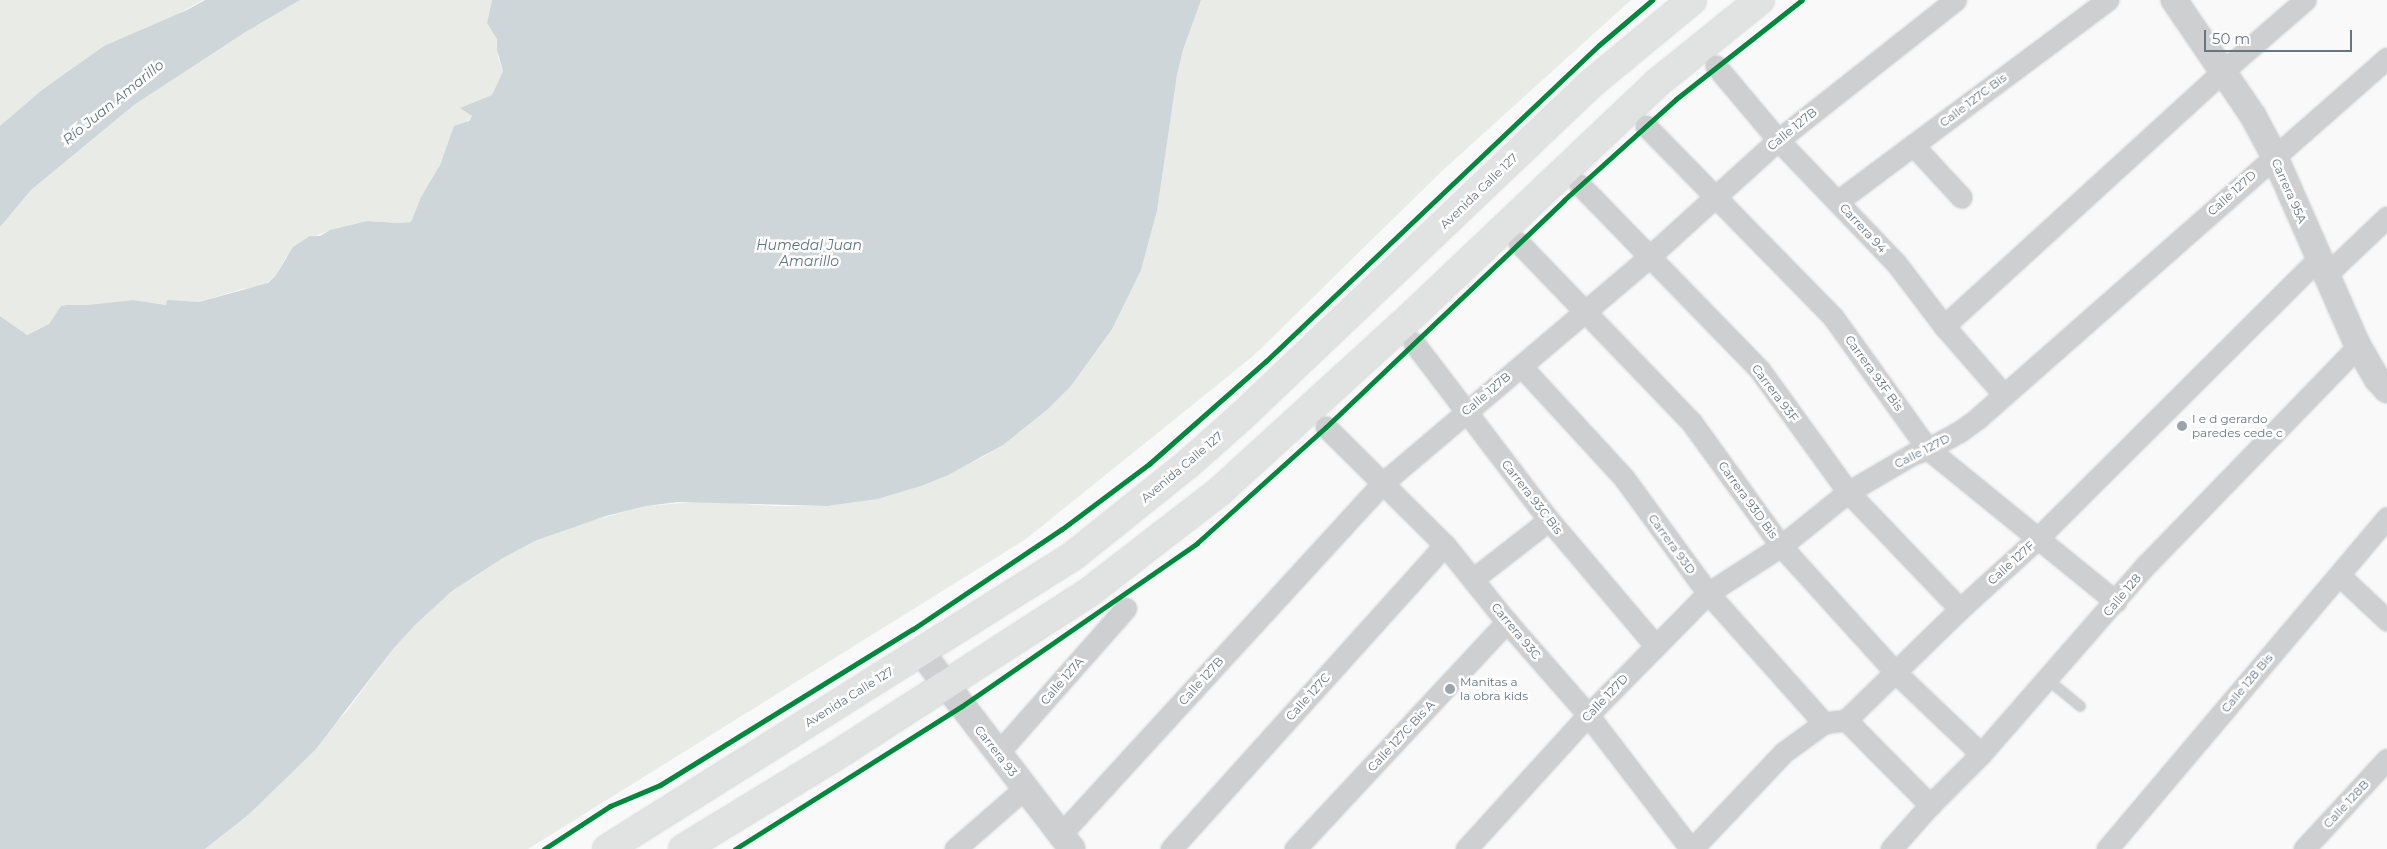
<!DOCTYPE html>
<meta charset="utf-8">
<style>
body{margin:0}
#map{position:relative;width:2387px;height:849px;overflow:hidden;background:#f9f9f9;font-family:Montserrat,sans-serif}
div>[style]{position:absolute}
.green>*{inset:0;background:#e8ebe6}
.water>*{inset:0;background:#ced6d9}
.roads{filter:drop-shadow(0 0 1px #d5d6d7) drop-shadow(0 0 1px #d5d6d7)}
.service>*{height:10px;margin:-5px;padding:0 5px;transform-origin:5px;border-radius:5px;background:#cecfd0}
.minor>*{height:21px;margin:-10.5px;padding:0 10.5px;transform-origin:10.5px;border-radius:10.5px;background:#cecfd0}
.tertiary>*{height:26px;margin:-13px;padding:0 13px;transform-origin:13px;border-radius:13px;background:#cecfd0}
.primary>*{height:28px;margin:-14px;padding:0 14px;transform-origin:14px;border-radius:14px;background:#e1e2e2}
.cycleway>*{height:5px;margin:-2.5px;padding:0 2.5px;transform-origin:2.5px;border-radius:2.5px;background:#00873e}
.dots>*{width:14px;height:14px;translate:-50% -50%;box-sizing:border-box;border:2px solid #fff;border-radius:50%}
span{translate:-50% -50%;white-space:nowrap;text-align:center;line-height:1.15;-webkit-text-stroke:5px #fff;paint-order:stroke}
.street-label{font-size:12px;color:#657683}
.poi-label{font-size:12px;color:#657683}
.left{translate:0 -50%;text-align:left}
.water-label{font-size:14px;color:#60757c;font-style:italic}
.scale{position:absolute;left:2204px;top:30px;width:148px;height:22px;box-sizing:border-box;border:2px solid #657683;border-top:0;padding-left:6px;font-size:15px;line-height:18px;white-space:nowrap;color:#657683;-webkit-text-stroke:4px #fff;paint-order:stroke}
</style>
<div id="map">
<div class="green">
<i style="clip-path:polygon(0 0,203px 0,42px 90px,0 127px)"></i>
<i style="clip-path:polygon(300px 0,492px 0,487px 23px,498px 39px,498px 57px,503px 71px,492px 95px,461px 108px,472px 116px,449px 141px,438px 169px,421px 197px,411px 222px,399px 223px,367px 221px,330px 230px,315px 236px,286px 257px,276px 275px,263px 286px,242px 289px,199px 302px,168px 301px,167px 305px,133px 300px,87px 305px,67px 305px,61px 306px,49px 324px,26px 335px,0 316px,0 227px,31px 190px,134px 105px,244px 33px)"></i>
<i style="clip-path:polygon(1201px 0,1631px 0,1442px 171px,1252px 357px,1026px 539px,528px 849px,205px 849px,248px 815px,347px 711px,393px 649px,415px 625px,452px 591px,503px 558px,537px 540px,573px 526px,646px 506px,708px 501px,772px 506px,827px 506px,878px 499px,921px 486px,985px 456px,1048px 409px,1141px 270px,1157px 211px,1177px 75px,1183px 50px)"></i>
</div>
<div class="water">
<i style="clip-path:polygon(205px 0,300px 0,244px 33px,134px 105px,31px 190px,0 227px,0 126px,42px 90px,104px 46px,187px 10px)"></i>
<i style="clip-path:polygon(492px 0,1201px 0,1183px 50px,1177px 75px,1157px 211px,1141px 270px,1112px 329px,1070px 387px,1048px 409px,1003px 445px,948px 475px,921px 486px,878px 499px,827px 506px,678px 502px,646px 506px,606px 516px,537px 540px,503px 558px,452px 591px,415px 625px,393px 649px,315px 750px,248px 815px,205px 849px,0 849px,0 316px,27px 335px,49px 324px,61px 306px,67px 305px,87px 305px,133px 300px,166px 305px,167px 300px,199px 302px,268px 283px,276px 275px,293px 247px,310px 236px,320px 236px,330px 230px,367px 221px,399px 223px,411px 222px,421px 197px,440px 165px,454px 126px,469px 121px,472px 116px,460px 108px,492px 95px,503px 71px,497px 50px,497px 39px,487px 23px)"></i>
</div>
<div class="roads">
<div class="service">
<i style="left:2047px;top:679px;width:43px;rotate:39.3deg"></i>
</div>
<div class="minor">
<i style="left:1716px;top:66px;width:97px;rotate:50deg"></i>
<i style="left:1778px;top:140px;width:170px;rotate:46.2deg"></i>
<i style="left:1896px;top:263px;width:79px;rotate:52.7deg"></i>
<i style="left:1944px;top:326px;width:91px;rotate:49deg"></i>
<i style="left:1646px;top:126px;width:267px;rotate:45.6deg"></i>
<i style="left:1833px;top:317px;width:163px;rotate:54.3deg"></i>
<i style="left:1928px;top:449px;width:242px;rotate:39.1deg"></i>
<i style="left:1913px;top:145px;width:71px;rotate:47.3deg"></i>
<i style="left:1580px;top:185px;width:257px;rotate:45.8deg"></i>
<i style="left:1759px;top:369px;width:152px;rotate:54.1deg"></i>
<i style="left:1848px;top:492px;width:162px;rotate:46.3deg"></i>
<i style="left:1838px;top:201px;width:337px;rotate:-36.7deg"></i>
<i style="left:1519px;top:243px;width:250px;rotate:46.1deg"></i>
<i style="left:1692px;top:423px;width:152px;rotate:54.1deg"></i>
<i style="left:1781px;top:546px;width:171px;rotate:47.8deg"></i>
<i style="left:1896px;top:673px;width:117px;rotate:43.6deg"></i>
<i style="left:2326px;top:275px;width:84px;rotate:-43.6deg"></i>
<i style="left:1944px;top:326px;width:377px;rotate:-42.4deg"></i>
<i style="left:2222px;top:72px;width:110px;rotate:-40.9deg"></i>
<i style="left:1414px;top:343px;width:223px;rotate:52.7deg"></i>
<i style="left:1549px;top:520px;width:165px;rotate:49.7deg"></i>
<i style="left:1521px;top:366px;width:152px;rotate:47.4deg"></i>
<i style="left:1624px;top:478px;width:142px;rotate:53.9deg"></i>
<i style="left:1708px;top:593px;width:174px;rotate:48.3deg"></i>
<i style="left:1326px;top:427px;width:168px;rotate:44.8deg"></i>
<i style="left:1445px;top:545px;width:99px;rotate:51.2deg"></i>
<i style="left:1507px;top:622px;width:123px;rotate:48.9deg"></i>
<i style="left:1588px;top:715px;width:169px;rotate:52.5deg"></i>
<i style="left:2339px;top:575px;width:66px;rotate:43.2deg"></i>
<i style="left:1473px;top:579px;width:96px;rotate:-37.8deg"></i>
<i style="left:1846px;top:720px;width:120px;rotate:45.3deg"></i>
<i style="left:998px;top:753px;width:193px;rotate:-48.6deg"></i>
<i style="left:1061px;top:834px;width:478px;rotate:-47.5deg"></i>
<i style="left:1384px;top:482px;width:348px;rotate:-40.3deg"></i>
<i style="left:1649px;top:257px;width:174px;rotate:-42.2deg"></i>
<i style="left:1778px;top:140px;width:226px;rotate:-38.3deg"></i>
<i style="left:955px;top:849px;width:93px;rotate:-41.1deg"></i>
<i style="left:1171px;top:849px;width:409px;rotate:-48deg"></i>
<i style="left:1295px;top:849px;width:311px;rotate:-47deg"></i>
<i style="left:1466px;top:849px;width:181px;rotate:-47.7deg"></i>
<i style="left:1588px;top:715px;width:171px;rotate:-45.5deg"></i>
<i style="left:1708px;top:593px;width:87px;rotate:-32.8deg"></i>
<i style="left:1781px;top:546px;width:86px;rotate:-38.9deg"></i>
<i style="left:1848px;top:492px;width:75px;rotate:-30.3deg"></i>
<i style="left:1913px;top:454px;width:16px;rotate:-18deg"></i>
<i style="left:1928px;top:449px;width:35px;rotate:-29deg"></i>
<i style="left:1959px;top:432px;width:24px;rotate:-36deg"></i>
<i style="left:1978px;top:418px;width:545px;rotate:-41.35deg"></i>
<i style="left:1692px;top:849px;width:134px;rotate:-46.5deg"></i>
<i style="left:1784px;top:752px;width:49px;rotate:-35.9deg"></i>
<i style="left:1824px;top:723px;width:22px;rotate:-8deg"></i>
<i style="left:1846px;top:720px;width:159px;rotate:-44.2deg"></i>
<i style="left:1960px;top:609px;width:104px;rotate:-42.3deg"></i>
<i style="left:2037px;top:539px;width:398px;rotate:-44.9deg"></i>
<i style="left:1891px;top:849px;width:59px;rotate:-48.4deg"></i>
<i style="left:1930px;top:805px;width:72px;rotate:-45deg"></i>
<i style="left:1981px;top:754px;width:252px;rotate:-48.9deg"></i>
<i style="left:2147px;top:564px;width:303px;rotate:-45.9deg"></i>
<i style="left:2107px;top:849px;width:434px;rotate:-49.8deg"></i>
<i style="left:2304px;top:849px;width:122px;rotate:-47.3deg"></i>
</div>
<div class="tertiary">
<i style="left:2174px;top:0;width:140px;rotate:55.7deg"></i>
<i style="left:2253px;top:116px;width:44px;rotate:61.7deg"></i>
<i style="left:2274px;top:155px;width:209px;rotate:66.3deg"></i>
<i style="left:2358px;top:346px;width:39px;rotate:60deg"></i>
<i style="left:2378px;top:380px;width:13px;rotate:48deg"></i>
<i style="left:921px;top:652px;width:248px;rotate:52.5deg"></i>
</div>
<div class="primary">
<i style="left:607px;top:849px;width:550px;rotate:-32.16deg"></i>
<i style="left:1073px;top:556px;width:147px;rotate:-38.7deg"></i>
<i style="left:1188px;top:464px;width:74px;rotate:-41.7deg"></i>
<i style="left:1243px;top:415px;width:475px;rotate:-43.6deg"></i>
<i style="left:1587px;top:87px;width:136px;rotate:-39.6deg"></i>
<i style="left:683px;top:849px;width:190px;rotate:-31.4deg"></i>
<i style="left:845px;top:750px;width:289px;rotate:-32.9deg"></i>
<i style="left:1088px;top:593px;width:167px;rotate:-37.7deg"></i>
<i style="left:1220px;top:491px;width:245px;rotate:-42.4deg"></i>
<i style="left:1401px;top:326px;width:353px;rotate:-43.5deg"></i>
<i style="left:1657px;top:83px;width:132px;rotate:-38.9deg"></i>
</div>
</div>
<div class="cycleway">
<i style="left:544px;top:849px;width:79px;rotate:-33.1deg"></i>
<i style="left:610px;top:806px;width:54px;rotate:-22.8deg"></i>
<i style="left:660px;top:785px;width:297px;rotate:-31.7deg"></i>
<i style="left:913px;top:629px;width:179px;rotate:-33.9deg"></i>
<i style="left:1062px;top:529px;width:109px;rotate:-36.8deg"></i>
<i style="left:1149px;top:464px;width:156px;rotate:-41.4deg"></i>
<i style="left:1266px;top:361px;width:459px;rotate:-43.5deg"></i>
<i style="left:1599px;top:45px;width:70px;rotate:-40.3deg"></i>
<i style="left:735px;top:849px;width:268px;rotate:-32.2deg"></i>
<i style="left:962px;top:706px;width:286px;rotate:-34.7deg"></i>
<i style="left:1197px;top:543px;width:173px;rotate:-42deg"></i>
<i style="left:1326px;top:427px;width:329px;rotate:-43.6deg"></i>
<i style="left:1564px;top:200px;width:151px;rotate:-42deg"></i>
<i style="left:1676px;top:99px;width:160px;rotate:-38.2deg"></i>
</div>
<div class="dots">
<i style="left:2182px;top:426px;background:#99a4ac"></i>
<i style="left:1450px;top:689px;background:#99a4ac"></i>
</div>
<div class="street-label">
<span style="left:1973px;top:100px;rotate:-37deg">Calle 127C Bis</span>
<span style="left:1792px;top:129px;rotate:-39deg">Calle 127B</span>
<span style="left:1479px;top:191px;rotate:-44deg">Avenida Calle 127</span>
<span style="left:2289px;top:191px;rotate:66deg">Carrera 95A</span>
<span style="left:2232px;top:193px;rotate:-42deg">Calle 127D</span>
<span style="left:1863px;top:228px;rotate:47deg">Carrera 94</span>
<span style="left:1874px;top:373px;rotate:54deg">Carrera 93F Bis</span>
<span style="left:1775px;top:393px;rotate:53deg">Carrera 93F</span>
<span style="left:1486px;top:394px;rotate:-40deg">Calle 127B</span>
<span style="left:1922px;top:451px;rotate:-27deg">Calle 127D</span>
<span style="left:1182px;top:467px;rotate:-40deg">Avenida Calle 127</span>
<span style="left:1532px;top:497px;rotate:52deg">Carrera 93C Bis</span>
<span style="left:1748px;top:500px;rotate:54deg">Carrera 93D Bis</span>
<span style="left:1672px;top:544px;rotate:54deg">Carrera 93D</span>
<span style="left:2011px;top:563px;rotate:-42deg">Calle 127F</span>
<span style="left:2122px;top:595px;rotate:-50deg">Calle 128</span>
<span style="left:1516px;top:631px;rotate:50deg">Carrera 93C</span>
<span style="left:1062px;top:681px;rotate:-49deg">Calle 127A</span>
<span style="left:1201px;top:681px;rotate:-48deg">Calle 127B</span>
<span style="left:2247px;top:683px;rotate:-50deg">Calle 128 Bis</span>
<span style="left:849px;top:697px;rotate:-32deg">Avenida Calle 127</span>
<span style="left:1308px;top:697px;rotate:-48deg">Calle 127C</span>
<span style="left:1605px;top:698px;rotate:-46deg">Calle 127D</span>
<span style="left:1401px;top:736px;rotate:-47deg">Calle 127C Bis A</span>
<span style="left:996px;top:751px;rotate:52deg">Carrera 93</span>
<span style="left:2346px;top:804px;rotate:-47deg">Calle 128B</span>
</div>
<div class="poi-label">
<span class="left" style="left:2192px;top:426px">I e d gerardo<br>paredes cede c</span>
<span class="left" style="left:1460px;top:689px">Manitas a<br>la obra kids</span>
</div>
<div class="water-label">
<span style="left:113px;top:102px;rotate:-39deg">Río Juan Amarillo</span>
<span style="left:809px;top:253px">Humedal Juan<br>Amarillo</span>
</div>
<div class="scale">50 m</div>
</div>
